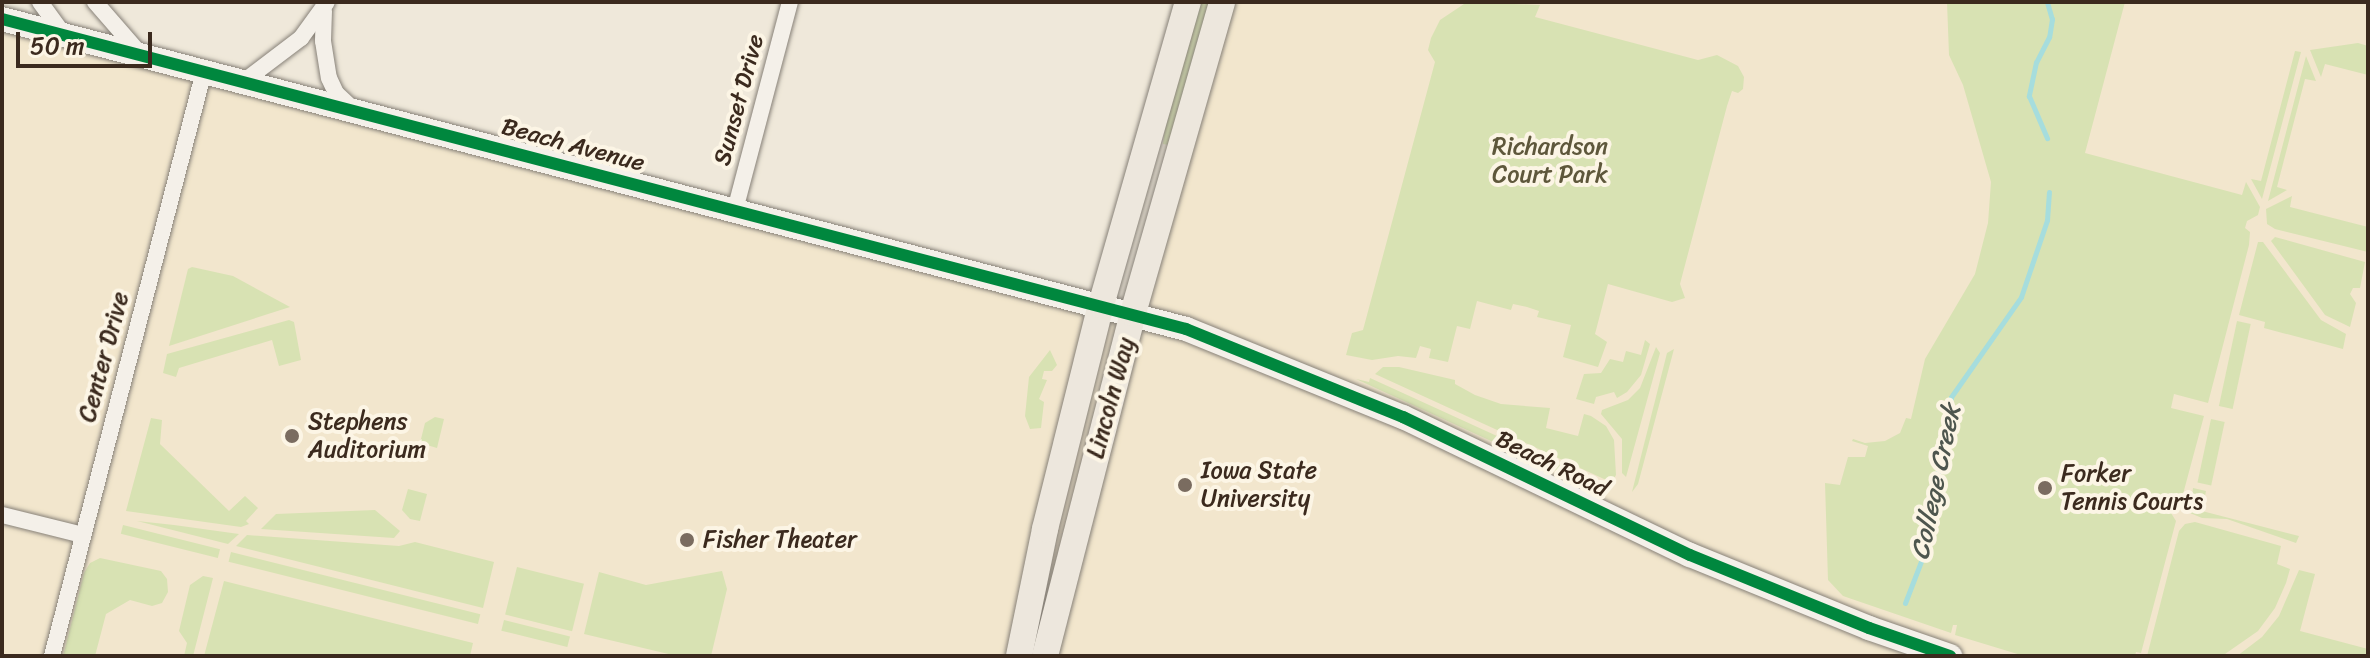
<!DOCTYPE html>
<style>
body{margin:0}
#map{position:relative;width:2370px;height:658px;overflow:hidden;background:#efe8da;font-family:Sriracha,sans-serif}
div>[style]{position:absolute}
.built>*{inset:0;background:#f2e6cd}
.green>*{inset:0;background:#d8e2b3;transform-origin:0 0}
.stream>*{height:5px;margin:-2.5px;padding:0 2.5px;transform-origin:2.5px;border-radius:2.5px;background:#a6dddd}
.roads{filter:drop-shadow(0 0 2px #878178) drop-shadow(0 0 2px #878178)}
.street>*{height:16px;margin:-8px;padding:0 8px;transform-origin:8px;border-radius:8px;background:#f4f0e9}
.secondary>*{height:24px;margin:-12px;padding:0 12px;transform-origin:12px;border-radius:12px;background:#f4f0e9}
.primary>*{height:26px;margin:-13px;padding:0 13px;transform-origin:13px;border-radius:13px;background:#ede7dd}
.cycleway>*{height:12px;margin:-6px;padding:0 6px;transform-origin:6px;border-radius:6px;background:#00873e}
.dots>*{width:22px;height:22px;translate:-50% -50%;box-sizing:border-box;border:4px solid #fcf5e5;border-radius:50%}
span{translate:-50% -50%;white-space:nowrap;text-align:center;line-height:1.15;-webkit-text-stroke:8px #fcf5e5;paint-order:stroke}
.street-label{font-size:24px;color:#3b2a1e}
.park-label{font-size:24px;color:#5e573b}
.poi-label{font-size:24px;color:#3b2a1e}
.left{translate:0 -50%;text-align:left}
.water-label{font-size:26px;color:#4e564e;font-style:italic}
.frame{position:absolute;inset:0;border:4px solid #3b2a1e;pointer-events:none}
.scale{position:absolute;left:16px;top:32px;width:136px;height:36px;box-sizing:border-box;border:4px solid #3b2a1e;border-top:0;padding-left:10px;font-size:24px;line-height:28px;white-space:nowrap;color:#3b2a1e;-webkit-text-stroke:6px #fcf5e5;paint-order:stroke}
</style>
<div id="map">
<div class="built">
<i style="clip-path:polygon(1222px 2px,2368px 2px,2368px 656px,2px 656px,2px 19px,1133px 313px)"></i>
</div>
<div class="green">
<i style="clip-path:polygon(1199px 2px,1210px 2px,1169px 145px,1163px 144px,1166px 120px)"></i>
<i style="clip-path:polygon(1467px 2px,1540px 5px,1535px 17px,1698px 60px,1717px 55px,1738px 66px,1744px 77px,1743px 89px,1738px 93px,1732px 91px,1727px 106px,1680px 284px,1685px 298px,1672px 302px,1608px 284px,1595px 334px,1607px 342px,1598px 367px,1563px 357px,1571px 325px,1537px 317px,1539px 311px,1527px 307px,1513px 304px,1511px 310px,1477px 301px,1470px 329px,1457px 326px,1448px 362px,1429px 358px,1431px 349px,1420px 346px,1416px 358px,1398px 356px,1372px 360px,1346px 355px,1352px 333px,1363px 330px,1435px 62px,1428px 50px,1431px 38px,1440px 20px)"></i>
<i style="clip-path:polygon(1947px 2px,2125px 2px,2085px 153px,2242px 195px,2246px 182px,2260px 207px,2258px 215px,2247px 221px,2245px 228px,2250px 232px,2249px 245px,2208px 403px,2174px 394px,2171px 408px,2204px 416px,2179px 509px,2171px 513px,2176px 521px,2141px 653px,2136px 652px,2135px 656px,2024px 656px,1955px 635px,1957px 625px,1953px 625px,1951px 633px,1843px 596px,1828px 580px,1825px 483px,1840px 485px,1848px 457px,1865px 457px,1868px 446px,1852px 441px,1853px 439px,1865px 443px,1885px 441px,1900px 433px,1906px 418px,1911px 419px,1925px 359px,1975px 274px,1988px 223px,1991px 182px,1963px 85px,1949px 55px)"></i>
<i style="clip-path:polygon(2358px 43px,2368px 46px,2368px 75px,2325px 64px,2321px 77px,2310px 50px)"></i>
<i style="clip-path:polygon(2295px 51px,2301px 52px,2262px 199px,2251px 179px,2261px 181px)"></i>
<i style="clip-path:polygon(2306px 56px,2316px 81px,2305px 79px,2277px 187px,2287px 190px,2268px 201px)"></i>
<i style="clip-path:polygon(2292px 196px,2290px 207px,2368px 227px,2368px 252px,2275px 229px,2267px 224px,2266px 209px)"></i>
<i style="clip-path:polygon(2275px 237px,2365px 262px,2360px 288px,2353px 288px,2350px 294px,2356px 303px,2350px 327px,2325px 315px,2271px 241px)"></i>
<i style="clip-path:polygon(2258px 242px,2263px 242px,2321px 320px,2346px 334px,2343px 349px,2264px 328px,2265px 322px,2239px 315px)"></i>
<i style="clip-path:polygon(192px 267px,233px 276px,290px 307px,169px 346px,188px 269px)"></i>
<i style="clip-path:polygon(289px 320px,294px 322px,301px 360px,279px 366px,272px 340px,179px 368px,176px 377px,163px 373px,167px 354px)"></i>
<i style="left:2237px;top:321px;width:14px;height:87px;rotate:12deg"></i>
<i style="clip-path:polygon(1645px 340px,1650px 344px,1641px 375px,1627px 392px,1617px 398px,1614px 392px,1596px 397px,1594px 404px,1576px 399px,1584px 374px,1601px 373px,1610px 359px,1623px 362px,1626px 351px,1641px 355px)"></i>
<i style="clip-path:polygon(1656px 347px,1660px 353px,1626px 477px,1622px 473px,1622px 439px,1601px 414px,1602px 410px,1628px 400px,1640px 388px)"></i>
<i style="clip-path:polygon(1674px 349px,1638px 484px,1632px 492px,1667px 353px)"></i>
<i style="clip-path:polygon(1050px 350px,1057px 365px,1052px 371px,1044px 371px,1042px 379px,1047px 380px,1039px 399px,1044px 402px,1041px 428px,1030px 429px,1025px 416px,1029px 377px)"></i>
<i style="clip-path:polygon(1383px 367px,1399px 367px,1455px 380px,1455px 384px,1475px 395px,1501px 404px,1550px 408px,1546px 428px,1578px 436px,1584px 414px,1591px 416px,1606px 426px,1614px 440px,1616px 475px,1613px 480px,1604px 479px,1375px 374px)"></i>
<i style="clip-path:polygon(1370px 378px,1604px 485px,1607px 494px,1356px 379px,1369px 382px)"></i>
<i style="clip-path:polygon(435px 417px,444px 419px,437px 448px,420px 443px,425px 423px)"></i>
<i style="clip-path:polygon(151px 418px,162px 420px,160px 444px,229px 511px,245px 496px,258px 508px,246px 521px,249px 524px,241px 527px,126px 511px)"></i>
<i style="left:2211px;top:419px;width:14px;height:65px;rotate:12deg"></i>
<i style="clip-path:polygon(2193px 488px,2206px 491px,2202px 511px,2299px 536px,2296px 543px,2227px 519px,2202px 518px,2190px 513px)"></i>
<i style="clip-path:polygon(408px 489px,427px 494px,420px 521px,410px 519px,402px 510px)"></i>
<i style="clip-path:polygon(375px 510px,400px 531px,394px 538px,261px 529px,276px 514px)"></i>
<i style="clip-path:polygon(137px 521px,174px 525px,239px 534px,228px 544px)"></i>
<i style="clip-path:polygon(2195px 522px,2281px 546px,2277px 564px,2290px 569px,2286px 583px,2275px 608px,2258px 631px,2225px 654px,2147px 656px,2179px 531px,2185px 524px)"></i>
<i style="left:123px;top:525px;width:100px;height:9px;rotate:14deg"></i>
<i style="clip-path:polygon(247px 535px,399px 546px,415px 542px,494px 562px,483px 608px,236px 546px)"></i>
<i style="left:231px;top:552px;width:257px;height:10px;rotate:14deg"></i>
<i style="clip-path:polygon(100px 558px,161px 571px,167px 579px,168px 592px,162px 603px,152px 606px,130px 600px,106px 614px,95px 656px,63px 656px,84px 573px,90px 563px)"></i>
<i style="left:517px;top:567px;width:69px;height:49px;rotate:14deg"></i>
<i style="clip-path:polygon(2299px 570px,2315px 574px,2300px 631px,2368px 649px,2368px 656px,2237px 656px,2262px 637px,2279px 616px)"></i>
<i style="clip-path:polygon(722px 571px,727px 589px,711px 656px,677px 656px,584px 634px,599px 572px,646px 585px)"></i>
<i style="clip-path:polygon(203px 576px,213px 578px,193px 656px,184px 656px,187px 643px,179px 631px,190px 585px)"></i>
<i style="clip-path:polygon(224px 581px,473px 643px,470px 656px,204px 656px)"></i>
<i style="left:504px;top:620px;width:68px;height:11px;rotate:14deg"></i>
</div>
<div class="stream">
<i style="left:2047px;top:2px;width:18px;rotate:74deg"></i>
<i style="left:2052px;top:19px;width:18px;rotate:99deg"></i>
<i style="left:2049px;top:37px;width:28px;rotate:117deg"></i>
<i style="left:2036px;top:62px;width:35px;rotate:102deg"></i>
<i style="left:2029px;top:96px;width:46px;rotate:66.8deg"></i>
<i style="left:1905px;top:603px;width:50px;rotate:-69deg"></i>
<i style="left:1923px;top:556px;width:161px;rotate:-80deg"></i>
<i style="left:1951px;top:397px;width:122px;rotate:-55deg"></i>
<i style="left:2021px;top:297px;width:81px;rotate:-71.3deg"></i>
<i style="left:2047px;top:220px;width:28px;rotate:-86deg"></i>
</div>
<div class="roads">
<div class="street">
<i style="left:40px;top:2px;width:39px;rotate:54deg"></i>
<i style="left:95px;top:2px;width:70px;rotate:49deg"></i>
<i style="left:324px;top:11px;width:30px;rotate:92deg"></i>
<i style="left:323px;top:41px;width:37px;rotate:81deg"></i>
<i style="left:329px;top:78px;width:17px;rotate:65deg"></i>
<i style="left:336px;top:93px;width:22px;rotate:43deg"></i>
<i style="left:243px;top:82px;width:73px;rotate:-37.2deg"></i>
<i style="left:301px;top:38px;width:44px;rotate:-54.2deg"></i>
<i style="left:735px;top:210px;width:215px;rotate:-75.2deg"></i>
<i style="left:2px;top:515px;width:83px;rotate:13.9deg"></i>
<i style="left:52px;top:656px;width:604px;rotate:-75.43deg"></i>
</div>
<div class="secondary">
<i style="left:2px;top:19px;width:1224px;rotate:14.67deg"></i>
<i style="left:1186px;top:329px;width:234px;rotate:22.1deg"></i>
<i style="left:1403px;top:417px;width:318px;rotate:25.7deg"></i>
<i style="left:1690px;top:555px;width:193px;rotate:22.2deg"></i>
<i style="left:1869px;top:628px;width:86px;rotate:19.1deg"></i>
</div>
<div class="primary">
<i style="left:1019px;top:656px;width:130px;rotate:-78.4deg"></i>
<i style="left:1045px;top:529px;width:231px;rotate:-76deg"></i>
<i style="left:1101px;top:305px;width:315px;rotate:-74deg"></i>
<i style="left:1045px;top:656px;width:354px;rotate:-75.6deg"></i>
<i style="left:1133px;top:313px;width:323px;rotate:-74deg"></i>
</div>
</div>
<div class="cycleway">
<i style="left:2px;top:19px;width:1224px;rotate:14.67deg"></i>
<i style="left:1186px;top:329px;width:234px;rotate:22.1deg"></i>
<i style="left:1403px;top:417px;width:318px;rotate:25.7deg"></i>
<i style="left:1690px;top:555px;width:193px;rotate:22.2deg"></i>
<i style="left:1869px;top:628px;width:86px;rotate:19.1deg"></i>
</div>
<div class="dots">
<i style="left:292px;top:436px;background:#7a6c60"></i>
<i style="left:1185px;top:485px;background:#7a6c60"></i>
<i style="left:2045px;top:488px;background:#7a6c60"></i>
<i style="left:687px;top:540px;background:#7a6c60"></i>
</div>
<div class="street-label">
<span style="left:739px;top:100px;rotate:-75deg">Sunset Drive</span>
<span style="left:573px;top:145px;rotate:15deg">Beach Avenue</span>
<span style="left:104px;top:357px;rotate:-75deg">Center Drive</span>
<span style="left:1111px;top:398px;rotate:-75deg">Lincoln Way</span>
<span style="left:1552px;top:464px;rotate:26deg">Beach Road</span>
</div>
<div class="park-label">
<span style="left:1550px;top:161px">Richardson<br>Court Park</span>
</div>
<div class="poi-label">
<span class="left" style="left:308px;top:436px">Stephens<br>Auditorium</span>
<span class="left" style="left:1201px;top:485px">Iowa State<br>University</span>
<span class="left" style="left:2061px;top:488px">Forker<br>Tennis Courts</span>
<span class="left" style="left:703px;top:540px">Fisher Theater</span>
</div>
<div class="water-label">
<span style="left:1936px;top:482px;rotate:-78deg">College Creek</span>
</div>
<div class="frame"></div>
<div class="scale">50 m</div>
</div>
